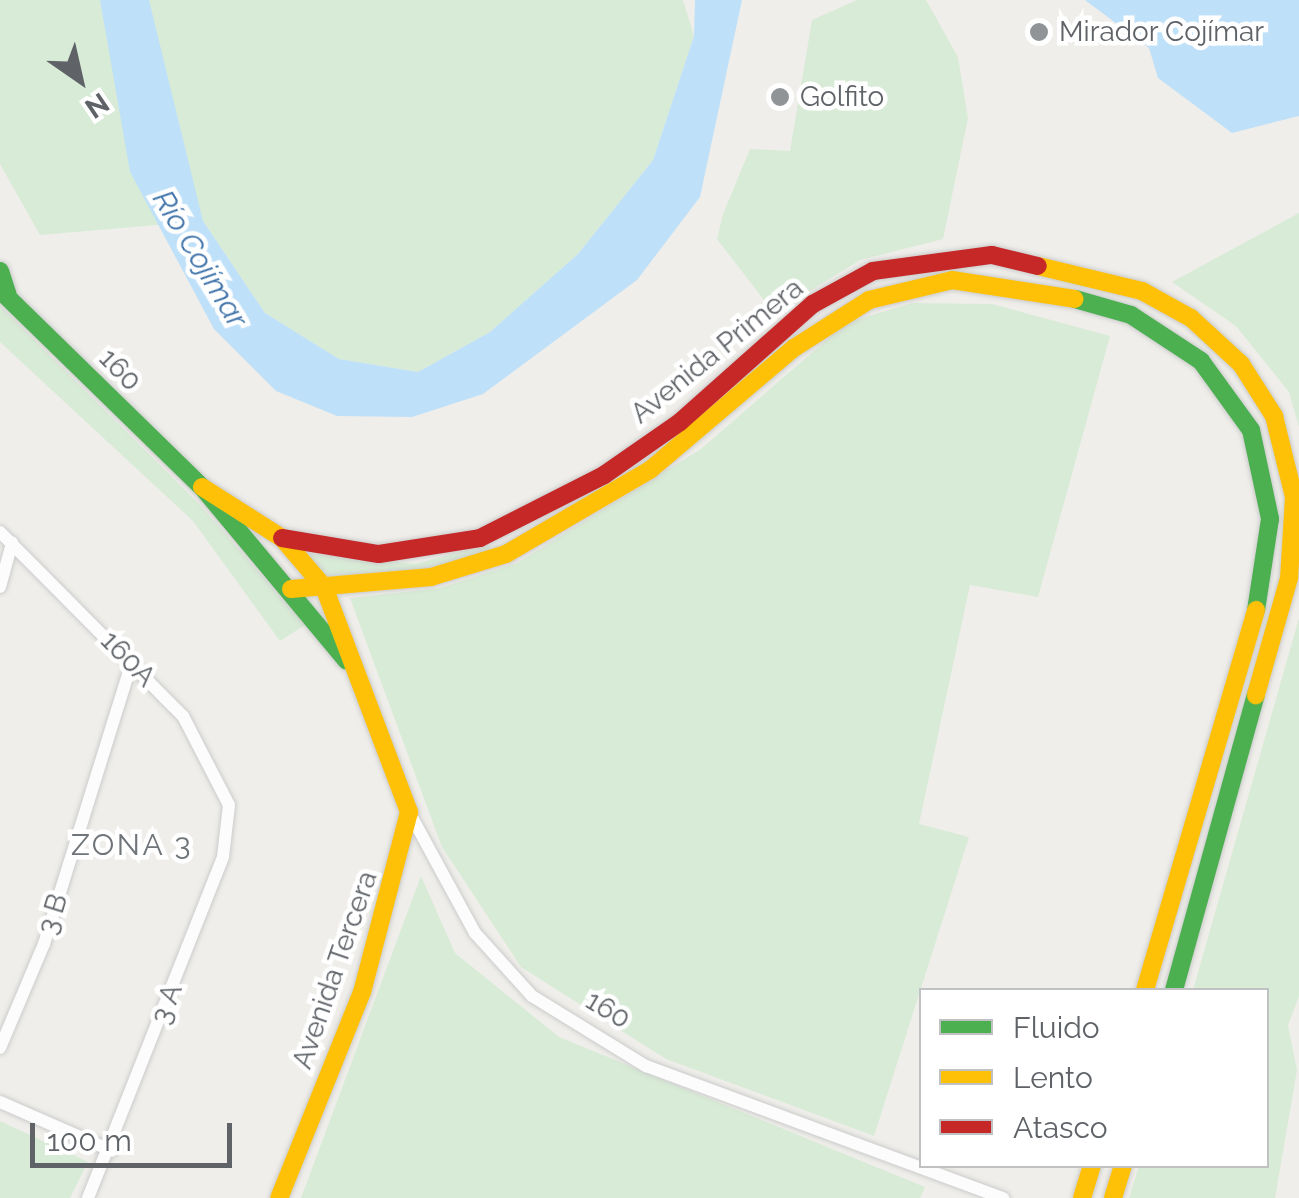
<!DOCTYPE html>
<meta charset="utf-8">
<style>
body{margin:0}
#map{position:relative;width:1299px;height:1198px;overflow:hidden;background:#efeeea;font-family:Raleway,sans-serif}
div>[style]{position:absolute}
.green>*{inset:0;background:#d8ebd6}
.water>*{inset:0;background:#bfe0f9}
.roads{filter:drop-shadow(0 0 2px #cbcccc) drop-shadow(0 0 2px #cbcccc)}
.street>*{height:12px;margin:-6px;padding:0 6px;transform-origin:6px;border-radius:6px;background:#fdfcfc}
.fast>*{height:18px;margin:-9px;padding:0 9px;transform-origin:9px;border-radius:9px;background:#4caf50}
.slow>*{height:18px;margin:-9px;padding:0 9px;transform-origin:9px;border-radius:9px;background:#ffc107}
.jam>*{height:18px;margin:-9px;padding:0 9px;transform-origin:9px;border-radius:9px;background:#c62828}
.dots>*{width:28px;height:28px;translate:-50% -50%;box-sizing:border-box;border:5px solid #fff;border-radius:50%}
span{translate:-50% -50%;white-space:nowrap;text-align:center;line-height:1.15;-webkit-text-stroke:9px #fff;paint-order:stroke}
.poi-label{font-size:28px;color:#5f6368}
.left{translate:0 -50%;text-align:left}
.street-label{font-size:28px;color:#5f6368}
.water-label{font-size:30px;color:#4174aa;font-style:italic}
.neighbourhood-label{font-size:30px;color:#70757a;letter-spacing:2.5px}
.legend{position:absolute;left:919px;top:988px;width:350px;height:180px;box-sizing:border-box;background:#fff;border:2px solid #bfc1c3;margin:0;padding:12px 18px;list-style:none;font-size:30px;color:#5f6368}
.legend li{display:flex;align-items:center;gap:20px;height:50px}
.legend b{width:50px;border:2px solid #bfc1c3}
.north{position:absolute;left:30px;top:30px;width:100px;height:100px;-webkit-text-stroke:8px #fff;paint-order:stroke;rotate:146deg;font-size:28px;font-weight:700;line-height:40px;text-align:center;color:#5f6368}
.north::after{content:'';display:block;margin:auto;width:35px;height:45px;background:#5f6368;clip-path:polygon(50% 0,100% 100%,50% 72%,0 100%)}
.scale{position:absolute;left:30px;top:1123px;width:202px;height:45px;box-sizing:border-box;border:5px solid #5f6368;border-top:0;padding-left:12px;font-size:30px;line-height:35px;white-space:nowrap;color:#5f6368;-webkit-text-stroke:8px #fff;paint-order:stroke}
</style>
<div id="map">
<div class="green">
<i style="clip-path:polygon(0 0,683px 0,694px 36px,653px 160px,578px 254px,490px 332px,418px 372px,339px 359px,265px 313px,203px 221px,40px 235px,0 164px)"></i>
<i style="clip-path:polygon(857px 0,926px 0,958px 57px,968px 118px,943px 239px,860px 260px,774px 313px,717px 239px,723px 214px,750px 149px,790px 151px,812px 20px)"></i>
<i style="clip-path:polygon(1299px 213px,1299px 427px,1289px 392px,1236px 326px,1172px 282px)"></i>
<i style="clip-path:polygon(912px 303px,992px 304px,1110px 336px,1038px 597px,970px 585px,919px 824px,969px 837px,874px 1136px,666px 1059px,521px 967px,442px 847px,350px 598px,440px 588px,517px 563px,701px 449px,846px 323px)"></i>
<i style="clip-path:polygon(0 306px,200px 505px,305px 625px,280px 641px,193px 521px,0 342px)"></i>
<i style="clip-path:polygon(489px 544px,491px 553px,414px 572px,329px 578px,304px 553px,415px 564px)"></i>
<i style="clip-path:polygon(1299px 618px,1299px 996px,1288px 1025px,1297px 1070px,1275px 1198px,1129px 1198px,1139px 1166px,1266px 1166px,1266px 990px,1193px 990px)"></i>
<i style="clip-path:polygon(421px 876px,455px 953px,559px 1037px,925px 1187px,920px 1198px,301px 1198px)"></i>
<i style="clip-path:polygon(0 1121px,88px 1162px,70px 1198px,0 1198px)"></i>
</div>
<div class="water">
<i style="clip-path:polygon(100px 0,149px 0,203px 221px,265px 313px,339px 359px,418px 372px,490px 332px,578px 254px,653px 160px,694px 36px,695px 0,742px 0,700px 197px,637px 280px,483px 394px,412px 417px,337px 416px,276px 391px,214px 329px,130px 172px)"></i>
<i style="clip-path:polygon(1085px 0,1299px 0,1299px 116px,1232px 133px,1158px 78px,1149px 48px)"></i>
</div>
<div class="roads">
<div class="street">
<i style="left:0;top:532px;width:260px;rotate:45.2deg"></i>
<i style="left:183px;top:716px;width:100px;rotate:62.7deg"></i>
<i style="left:229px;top:805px;width:52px;rotate:96.6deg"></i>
<i style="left:223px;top:857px;width:367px;rotate:111.6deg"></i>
<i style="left:0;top:587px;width:46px;rotate:-74.7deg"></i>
<i style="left:409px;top:812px;width:138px;rotate:61.4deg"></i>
<i style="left:475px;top:933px;width:85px;rotate:47.9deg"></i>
<i style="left:532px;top:996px;width:134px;rotate:31.6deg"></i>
<i style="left:646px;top:1066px;width:381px;rotate:20.3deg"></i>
<i style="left:0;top:1048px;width:113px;rotate:-67.1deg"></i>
<i style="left:44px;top:944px;width:296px;rotate:-72.7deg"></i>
<i style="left:0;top:1102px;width:122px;rotate:23.6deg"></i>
</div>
<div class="fast">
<i style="left:0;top:271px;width:25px;rotate:72deg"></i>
<i style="left:0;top:290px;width:282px;rotate:44.3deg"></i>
<i style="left:202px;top:487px;width:226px;rotate:50.2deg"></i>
<i style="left:1075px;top:299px;width:58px;rotate:15.9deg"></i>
<i style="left:1131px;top:315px;width:84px;rotate:33.3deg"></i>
<i style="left:1201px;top:361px;width:85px;rotate:54.1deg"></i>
<i style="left:1251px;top:430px;width:91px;rotate:77.9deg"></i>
<i style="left:1270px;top:519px;width:92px;rotate:98.7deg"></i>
<i style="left:1174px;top:990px;width:306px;rotate:-74.5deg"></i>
</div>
<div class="slow">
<i style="left:1038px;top:266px;width:107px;rotate:13.5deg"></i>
<i style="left:1142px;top:291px;width:56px;rotate:28.9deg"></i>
<i style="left:1191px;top:318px;width:68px;rotate:42.6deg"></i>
<i style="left:1241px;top:364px;width:62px;rotate:57.6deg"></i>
<i style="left:1274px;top:416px;width:83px;rotate:76.1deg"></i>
<i style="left:1294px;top:497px;width:81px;rotate:93.5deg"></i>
<i style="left:1289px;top:578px;width:122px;rotate:105.8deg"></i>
<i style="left:202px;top:487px;width:95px;rotate:32.5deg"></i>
<i style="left:282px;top:538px;width:65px;rotate:49.4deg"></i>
<i style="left:324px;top:587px;width:241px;rotate:69.3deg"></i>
<i style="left:409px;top:812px;width:186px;rotate:104.6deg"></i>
<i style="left:362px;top:992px;width:222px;rotate:111.9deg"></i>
<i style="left:291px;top:589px;width:141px;rotate:-4.9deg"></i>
<i style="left:431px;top:577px;width:78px;rotate:-17deg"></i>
<i style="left:506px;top:554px;width:167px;rotate:-30.3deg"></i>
<i style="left:650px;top:470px;width:189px;rotate:-40.3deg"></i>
<i style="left:794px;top:348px;width:89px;rotate:-32.6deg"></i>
<i style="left:869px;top:300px;width:85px;rotate:-13.5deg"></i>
<i style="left:952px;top:280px;width:124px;rotate:8.8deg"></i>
<i style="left:1145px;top:990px;width:396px;rotate:-73.7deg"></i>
<i style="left:1082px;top:1198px;width:34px;rotate:-73deg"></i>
<i style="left:1113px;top:1198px;width:34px;rotate:-73deg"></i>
</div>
<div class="jam">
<i style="left:282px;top:538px;width:98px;rotate:9.4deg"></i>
<i style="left:379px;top:554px;width:102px;rotate:-9deg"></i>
<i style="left:480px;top:538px;width:139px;rotate:-26.9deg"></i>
<i style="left:604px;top:475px;width:93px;rotate:-34.9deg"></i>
<i style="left:680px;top:422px;width:178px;rotate:-41.6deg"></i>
<i style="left:813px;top:304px;width:68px;rotate:-28.8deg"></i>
<i style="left:873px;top:271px;width:120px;rotate:-7.7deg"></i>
<i style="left:992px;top:255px;width:47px;rotate:13.4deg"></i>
</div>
</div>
<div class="dots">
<i style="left:1039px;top:32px;background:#919496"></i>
<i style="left:780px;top:97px;background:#919496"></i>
</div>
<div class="poi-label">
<span class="left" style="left:1059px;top:32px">Mirador Cojímar</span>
<span class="left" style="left:800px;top:97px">Golfito</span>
</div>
<div class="street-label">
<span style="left:717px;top:351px;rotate:-39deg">Avenida Primera</span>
<span style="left:120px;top:370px;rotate:46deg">160</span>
<span style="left:128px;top:659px;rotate:46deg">160A</span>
<span style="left:53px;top:914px;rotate:-73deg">3 B</span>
<span style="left:335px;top:970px;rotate:-71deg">Avenida Tercera</span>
<span style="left:167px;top:1004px;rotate:-70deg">3 A</span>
<span style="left:608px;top:1010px;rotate:31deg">160</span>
</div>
<div class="water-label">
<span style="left:200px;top:259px;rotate:59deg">Río Cojímar</span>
</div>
<div class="neighbourhood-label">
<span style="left:132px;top:845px">ZONA 3</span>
</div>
<ul class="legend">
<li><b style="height:12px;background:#4caf50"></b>Fluido</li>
<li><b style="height:12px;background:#ffc107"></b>Lento</li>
<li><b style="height:12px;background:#c62828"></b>Atasco</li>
</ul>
<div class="north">N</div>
<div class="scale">100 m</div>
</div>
